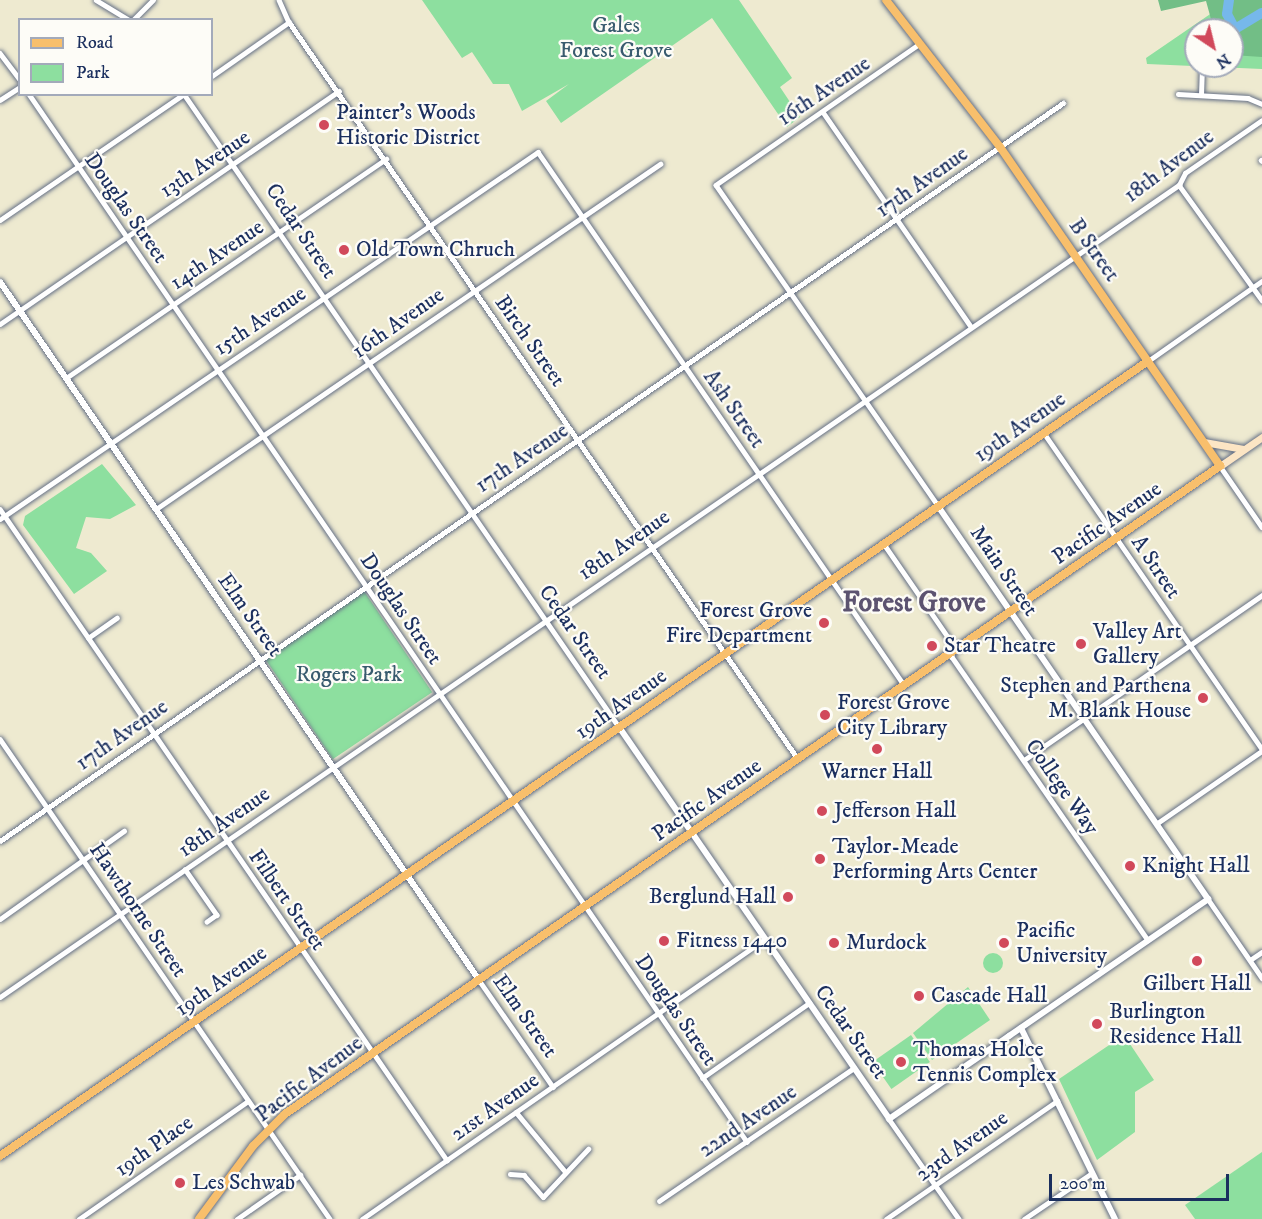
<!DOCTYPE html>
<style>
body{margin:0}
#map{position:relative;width:1262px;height:1219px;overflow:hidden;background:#eeead0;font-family:"IM FELL DW Pica",serif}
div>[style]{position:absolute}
.green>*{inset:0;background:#8ddf9f;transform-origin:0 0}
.round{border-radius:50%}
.forest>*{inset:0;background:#72be86}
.river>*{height:10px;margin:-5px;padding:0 5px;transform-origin:5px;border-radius:5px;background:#76b8eb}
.roads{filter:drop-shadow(0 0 2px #657086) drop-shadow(0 0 2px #657086)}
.minor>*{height:4.5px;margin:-2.25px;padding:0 2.25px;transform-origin:2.25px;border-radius:2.25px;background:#fff}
.tertiary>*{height:6px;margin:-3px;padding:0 3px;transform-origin:3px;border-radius:3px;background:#fff}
.secondary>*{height:7px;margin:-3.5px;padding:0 3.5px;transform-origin:3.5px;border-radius:3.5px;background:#fce5c4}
.primary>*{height:8px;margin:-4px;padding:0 4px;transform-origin:4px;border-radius:4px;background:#f8bf6c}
.dots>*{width:16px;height:16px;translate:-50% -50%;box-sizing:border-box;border:3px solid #fdfcf7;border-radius:50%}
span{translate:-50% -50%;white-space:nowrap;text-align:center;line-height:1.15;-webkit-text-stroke:4.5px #fdfcf7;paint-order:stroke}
.park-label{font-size:22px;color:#385b6e}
.street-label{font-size:22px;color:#1b2f5e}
.poi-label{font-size:22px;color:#1b2f5e}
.left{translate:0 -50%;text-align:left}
.right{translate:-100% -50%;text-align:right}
.district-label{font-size:28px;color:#5c5370;font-weight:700}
.legend{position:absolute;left:18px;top:18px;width:195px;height:78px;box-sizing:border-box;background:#fdfcf7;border:2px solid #a3aaba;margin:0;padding:8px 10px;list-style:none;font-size:18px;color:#1b2f5e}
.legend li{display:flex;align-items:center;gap:12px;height:30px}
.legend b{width:30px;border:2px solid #a3aaba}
.north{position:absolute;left:1184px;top:18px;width:60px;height:60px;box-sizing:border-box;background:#fdfcf7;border:2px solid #a3aaba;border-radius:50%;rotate:145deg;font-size:16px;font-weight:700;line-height:24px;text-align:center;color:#1b2f5e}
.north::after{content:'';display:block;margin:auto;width:21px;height:27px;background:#d1495b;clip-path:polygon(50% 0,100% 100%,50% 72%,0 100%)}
.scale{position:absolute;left:1049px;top:1174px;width:180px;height:27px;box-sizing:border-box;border:3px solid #1b2f5e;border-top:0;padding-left:8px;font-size:18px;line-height:21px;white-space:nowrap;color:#1b2f5e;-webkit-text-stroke:4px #fdfcf7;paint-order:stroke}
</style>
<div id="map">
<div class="green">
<i style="clip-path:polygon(422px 0,739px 0,792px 78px,780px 87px,800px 117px,787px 127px,712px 18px,561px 123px,546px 101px,569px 84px,522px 111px,509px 84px,493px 84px,472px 52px,462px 58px)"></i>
<i style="clip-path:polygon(1222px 6px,1232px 30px,1196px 30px,1196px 66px,1232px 66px,1232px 30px,1262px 18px,1262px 69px,1147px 64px,1146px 58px)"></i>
<i style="clip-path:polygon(102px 464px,136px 505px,110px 519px,86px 517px,76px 548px,91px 553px,107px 571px,74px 594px,23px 525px,25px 516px)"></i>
<i style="left:364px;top:591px;width:122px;height:120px;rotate:56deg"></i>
<i class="round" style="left:983px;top:953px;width:20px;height:20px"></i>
<i style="clip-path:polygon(968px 987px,990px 1020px,932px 1060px,913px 1033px)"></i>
<i style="left:911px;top:1035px;width:33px;height:47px;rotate:55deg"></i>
<i style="clip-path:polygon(1124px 1035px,1154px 1080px,1135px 1092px,1135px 1132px,1097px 1160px,1059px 1079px)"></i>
<i style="clip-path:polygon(1262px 1152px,1262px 1219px,1195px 1219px,1185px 1205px)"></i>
</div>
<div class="forest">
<i style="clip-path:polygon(1158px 0,1262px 0,1262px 57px,1232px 55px,1232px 30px,1214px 30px,1206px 1px,1161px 11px)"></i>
</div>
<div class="river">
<i style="left:1229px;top:0;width:14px;rotate:98deg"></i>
<i style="left:1227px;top:14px;width:17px;rotate:62deg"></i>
<i style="left:1235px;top:29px;width:31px;rotate:-31deg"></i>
</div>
<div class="roads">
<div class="minor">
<i style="left:96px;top:0;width:39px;rotate:31deg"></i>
<i style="left:279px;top:0;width:24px;rotate:66deg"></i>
<i style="left:289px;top:22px;width:896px;rotate:55.37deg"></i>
<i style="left:133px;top:20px;width:28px;rotate:-45deg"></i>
<i style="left:920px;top:44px;width:248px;rotate:145.3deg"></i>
<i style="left:716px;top:185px;width:390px;rotate:55.3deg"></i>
<i style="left:0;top:53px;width:34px;rotate:53deg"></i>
<i style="left:212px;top:76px;width:94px;rotate:-35deg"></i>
<i style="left:29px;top:94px;width:1270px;rotate:55.58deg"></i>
<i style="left:184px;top:94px;width:768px;rotate:55.5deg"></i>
<i style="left:1178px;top:94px;width:70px;rotate:3.3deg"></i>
<i style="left:1248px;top:98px;width:15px;rotate:23deg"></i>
<i style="left:1201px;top:95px;width:29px;rotate:-88deg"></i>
<i style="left:0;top:100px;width:24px;rotate:-33deg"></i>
<i style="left:823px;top:112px;width:259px;rotate:55.4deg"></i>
<i style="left:1261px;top:160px;width:1px;rotate:45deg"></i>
<i style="left:1179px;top:185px;width:142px;rotate:54.2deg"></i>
<i style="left:1179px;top:185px;width:13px;rotate:-63deg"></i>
<i style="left:1185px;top:173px;width:93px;rotate:-34.5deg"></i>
<i style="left:0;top:220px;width:223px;rotate:-34.4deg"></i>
<i style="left:0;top:324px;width:411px;rotate:-34.5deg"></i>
<i style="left:1148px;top:361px;width:139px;rotate:-35.1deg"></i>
<i style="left:66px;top:378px;width:388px;rotate:-34.4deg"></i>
<i style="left:1044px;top:433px;width:384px;rotate:55.4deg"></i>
<i style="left:1220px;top:466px;width:74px;rotate:55.5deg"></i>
<i style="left:0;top:509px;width:790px;rotate:55.53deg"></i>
<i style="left:156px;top:509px;width:611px;rotate:-34.39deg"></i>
<i style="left:0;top:519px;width:651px;rotate:-34.3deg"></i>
<i style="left:538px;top:152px;width:647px;rotate:55.52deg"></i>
<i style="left:884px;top:544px;width:120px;rotate:55.5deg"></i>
<i style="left:952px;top:643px;width:14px;rotate:90deg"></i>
<i style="left:952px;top:657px;width:344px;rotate:55.3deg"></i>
<i style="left:88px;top:638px;width:35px;rotate:-35deg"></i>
<i style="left:0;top:739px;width:582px;rotate:55.49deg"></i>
<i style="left:1024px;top:760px;width:290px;rotate:-34.7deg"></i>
<i style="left:1156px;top:824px;width:129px;rotate:-34.6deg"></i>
<i style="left:0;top:841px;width:1294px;rotate:-34.77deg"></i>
<i style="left:185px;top:869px;width:56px;rotate:55.2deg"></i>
<i style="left:217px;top:915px;width:12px;rotate:145deg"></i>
<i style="left:1208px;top:899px;width:96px;rotate:55.6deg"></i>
<i style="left:0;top:919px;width:152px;rotate:-35.4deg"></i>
<i style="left:1250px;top:960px;width:14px;rotate:-34deg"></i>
<i style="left:479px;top:980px;width:130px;rotate:55.3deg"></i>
<i style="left:0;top:997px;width:1432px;rotate:-34.56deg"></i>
<i style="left:702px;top:1078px;width:131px;rotate:-35deg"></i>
<i style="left:516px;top:1112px;width:75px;rotate:50.4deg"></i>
<i style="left:889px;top:1119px;width:122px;rotate:55deg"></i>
<i style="left:510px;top:1174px;width:14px;rotate:4deg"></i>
<i style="left:524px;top:1175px;width:29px;rotate:49deg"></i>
<i style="left:543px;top:1197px;width:66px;rotate:-46.8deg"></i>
<i style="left:659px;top:1201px;width:236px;rotate:-34.3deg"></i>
<i style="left:79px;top:1219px;width:206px;rotate:-34.9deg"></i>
<i style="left:237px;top:1219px;width:77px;rotate:-34.9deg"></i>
<i style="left:362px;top:1219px;width:491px;rotate:-34.8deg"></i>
<i style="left:886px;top:1219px;width:208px;rotate:-34.6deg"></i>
<i style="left:1024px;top:1219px;width:82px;rotate:-34.1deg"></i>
</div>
<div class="tertiary">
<i style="left:0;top:282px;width:847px;rotate:55.54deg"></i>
<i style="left:619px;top:727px;width:476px;rotate:55.4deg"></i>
<i style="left:889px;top:1119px;width:146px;rotate:-34.7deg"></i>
<i style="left:1009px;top:1036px;width:242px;rotate:-34.5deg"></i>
<i style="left:1208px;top:899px;width:477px;rotate:-124.5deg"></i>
<i style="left:1021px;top:1028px;width:213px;rotate:63.8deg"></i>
</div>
<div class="secondary">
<i style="left:1204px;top:442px;width:40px;rotate:10deg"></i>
<i style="left:1220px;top:466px;width:51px;rotate:-34.6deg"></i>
</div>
<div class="primary">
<i style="left:0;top:1156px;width:1396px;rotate:-34.7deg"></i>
<i style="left:199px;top:1219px;width:91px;rotate:-53.5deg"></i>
<i style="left:253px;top:1146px;width:45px;rotate:-45deg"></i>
<i style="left:285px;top:1114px;width:1138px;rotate:-34.72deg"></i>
<i style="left:1220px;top:466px;width:388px;rotate:-124.6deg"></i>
<i style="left:1000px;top:147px;width:186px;rotate:-127.8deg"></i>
</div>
</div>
<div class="dots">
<i style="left:324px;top:125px;background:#d1495b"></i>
<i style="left:344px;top:250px;background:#d1495b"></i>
<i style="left:824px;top:623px;background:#d1495b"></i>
<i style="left:1081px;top:644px;background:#d1495b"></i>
<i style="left:932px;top:646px;background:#d1495b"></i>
<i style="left:1203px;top:698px;background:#d1495b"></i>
<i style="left:825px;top:715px;background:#d1495b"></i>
<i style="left:877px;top:749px;background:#d1495b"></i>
<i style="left:822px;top:811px;background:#d1495b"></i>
<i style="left:820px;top:859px;background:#d1495b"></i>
<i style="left:1130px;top:866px;background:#d1495b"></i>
<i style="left:788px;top:897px;background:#d1495b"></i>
<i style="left:664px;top:941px;background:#d1495b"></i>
<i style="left:834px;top:943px;background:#d1495b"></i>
<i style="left:1004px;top:943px;background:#d1495b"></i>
<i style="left:1197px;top:961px;background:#d1495b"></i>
<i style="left:919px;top:996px;background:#d1495b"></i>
<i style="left:1097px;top:1024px;background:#d1495b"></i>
<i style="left:901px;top:1062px;background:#d1495b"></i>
<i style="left:180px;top:1183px;background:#d1495b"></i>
</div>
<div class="park-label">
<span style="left:616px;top:38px">Gales<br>Forest Grove</span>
<span style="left:349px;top:675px">Rogers Park</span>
</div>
<div class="street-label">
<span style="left:824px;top:91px;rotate:-34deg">16th Avenue</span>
<span style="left:205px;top:164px;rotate:-34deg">13th Avenue</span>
<span style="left:1169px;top:166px;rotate:-37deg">18th Avenue</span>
<span style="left:922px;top:182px;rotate:-35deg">17th Avenue</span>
<span style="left:126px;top:208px;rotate:55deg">Douglas Street</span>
<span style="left:301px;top:231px;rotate:56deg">Cedar Street</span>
<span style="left:1094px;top:250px;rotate:55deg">B Street</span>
<span style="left:217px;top:255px;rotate:-34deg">14th Avenue</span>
<span style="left:260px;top:321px;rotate:-34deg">15th Avenue</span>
<span style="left:398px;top:323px;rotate:-35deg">16th Avenue</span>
<span style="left:530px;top:341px;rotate:55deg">Birch Street</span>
<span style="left:734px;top:409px;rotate:55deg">Ash Street</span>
<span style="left:1020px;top:427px;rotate:-35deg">19th Avenue</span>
<span style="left:522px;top:458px;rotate:-34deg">17th Avenue</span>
<span style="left:1107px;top:523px;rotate:-35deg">Pacific Avenue</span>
<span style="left:624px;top:545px;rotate:-35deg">18th Avenue</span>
<span style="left:1156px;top:567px;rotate:56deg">A Street</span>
<span style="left:1004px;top:571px;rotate:56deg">Main Street</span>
<span style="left:401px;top:609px;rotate:56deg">Douglas Street</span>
<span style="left:250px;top:615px;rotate:55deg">Elm Street</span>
<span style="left:575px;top:632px;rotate:55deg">Cedar Street</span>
<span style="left:621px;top:704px;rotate:-35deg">19th Avenue</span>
<span style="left:122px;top:735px;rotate:-35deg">17th Avenue</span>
<span style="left:1062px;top:787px;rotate:55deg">College Way</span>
<span style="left:707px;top:800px;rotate:-35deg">Pacific Avenue</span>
<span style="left:224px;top:822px;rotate:-35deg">18th Avenue</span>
<span style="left:287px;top:900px;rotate:55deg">Filbert Street</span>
<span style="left:138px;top:910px;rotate:56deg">Hawthorne Street</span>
<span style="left:221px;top:981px;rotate:-35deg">19th Avenue</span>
<span style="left:676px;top:1010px;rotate:56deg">Douglas Street</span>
<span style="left:525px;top:1016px;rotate:55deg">Elm Street</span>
<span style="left:851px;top:1032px;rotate:55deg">Cedar Street</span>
<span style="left:309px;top:1079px;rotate:-37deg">Pacific Avenue</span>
<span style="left:495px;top:1107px;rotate:-35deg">21st Avenue</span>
<span style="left:748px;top:1121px;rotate:-34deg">22nd Avenue</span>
<span style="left:154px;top:1146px;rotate:-35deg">19th Place</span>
<span style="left:962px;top:1146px;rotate:-35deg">23rd Avenue</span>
</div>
<div class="poi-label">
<span class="left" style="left:336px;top:125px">Painter's Woods<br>Historic District</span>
<span class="left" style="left:356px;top:250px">Old Town Chruch</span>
<span class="right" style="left:812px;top:623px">Forest Grove<br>Fire Department</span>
<span class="left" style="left:1093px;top:644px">Valley Art<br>Gallery</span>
<span class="left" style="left:944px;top:646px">Star Theatre</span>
<span class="right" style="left:1191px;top:698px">Stephen and Parthena<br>M. Blank House</span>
<span class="left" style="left:837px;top:715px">Forest Grove<br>City Library</span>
<span style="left:877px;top:772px">Warner Hall</span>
<span class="left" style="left:834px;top:811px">Jefferson Hall</span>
<span class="left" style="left:832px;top:859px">Taylor-Meade<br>Performing Arts Center</span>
<span class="left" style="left:1142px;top:866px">Knight Hall</span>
<span class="right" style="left:776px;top:897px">Berglund Hall</span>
<span class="left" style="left:1016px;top:943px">Pacific<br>University</span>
<span class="left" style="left:676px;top:941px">Fitness 1440</span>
<span class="left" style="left:846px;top:943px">Murdock</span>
<span style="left:1197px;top:984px">Gilbert Hall</span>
<span class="left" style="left:931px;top:996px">Cascade Hall</span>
<span class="left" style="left:1109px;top:1024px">Burlington<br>Residence Hall</span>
<span class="left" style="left:913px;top:1062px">Thomas Holce<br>Tennis Complex</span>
<span class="left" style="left:192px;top:1183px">Les Schwab</span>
</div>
<div class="district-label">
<span style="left:914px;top:603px">Forest Grove</span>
</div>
<ul class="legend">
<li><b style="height:8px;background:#f8bf6c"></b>Road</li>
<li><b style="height:16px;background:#8ddf9f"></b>Park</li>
</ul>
<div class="north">N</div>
<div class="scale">200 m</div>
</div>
